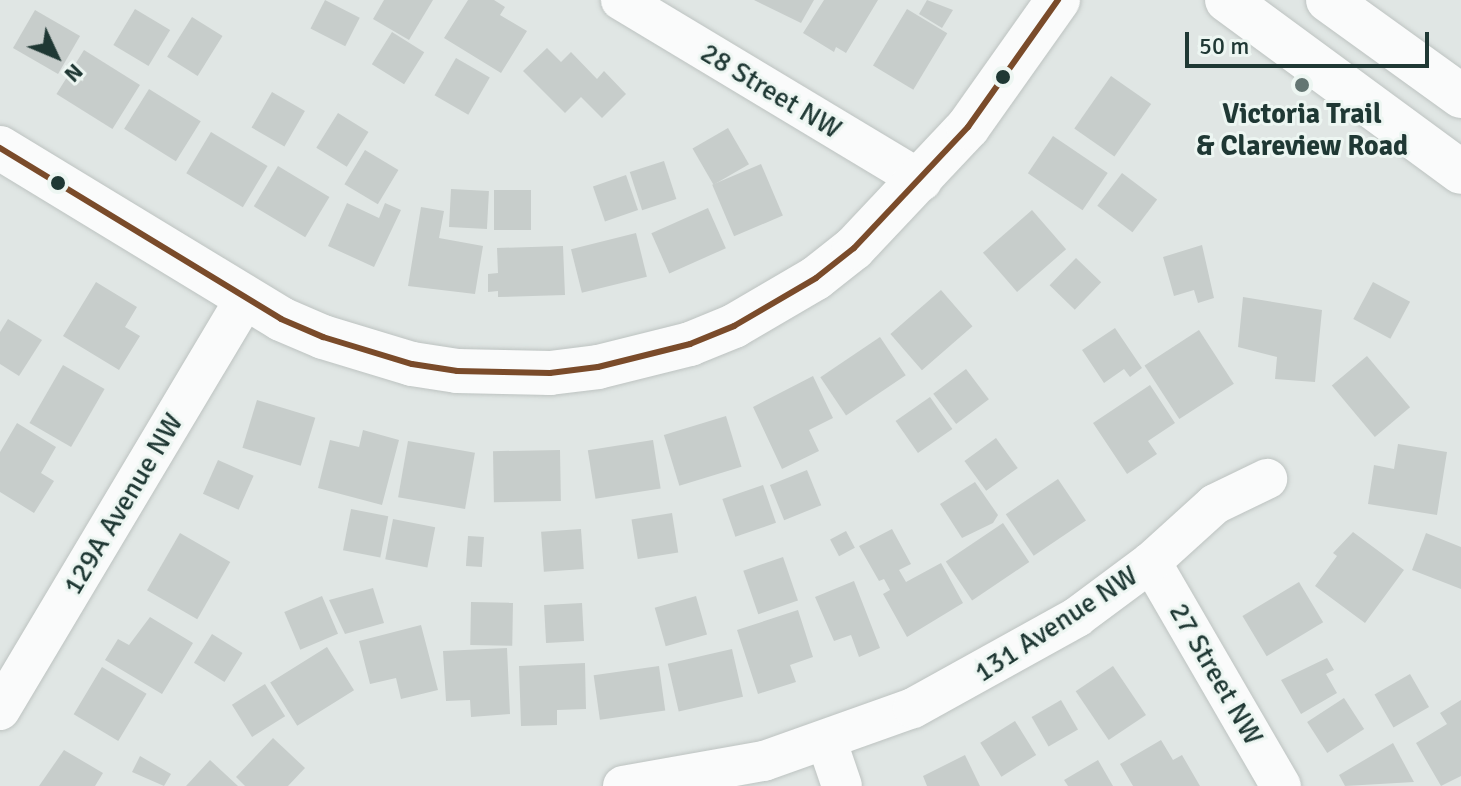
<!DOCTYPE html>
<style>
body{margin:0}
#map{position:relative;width:1461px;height:786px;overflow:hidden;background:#e0e6e4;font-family:Signika,sans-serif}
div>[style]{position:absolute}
.building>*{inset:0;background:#c7cdcb;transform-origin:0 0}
.roads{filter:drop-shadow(0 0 2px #bdc3c1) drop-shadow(0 0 2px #bdc3c1)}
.street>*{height:40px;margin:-20px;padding:0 20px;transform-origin:20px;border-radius:20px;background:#fafbfb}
.secondary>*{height:44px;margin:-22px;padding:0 22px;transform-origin:22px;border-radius:22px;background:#fafbfb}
.bus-1>*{height:6px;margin:-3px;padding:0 3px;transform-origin:3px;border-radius:3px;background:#7a4b2a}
.dots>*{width:22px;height:22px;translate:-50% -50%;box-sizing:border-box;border:4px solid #edf6f2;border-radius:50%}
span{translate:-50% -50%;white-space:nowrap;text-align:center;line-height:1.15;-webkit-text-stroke:6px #edf6f2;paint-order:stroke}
.street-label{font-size:28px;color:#1f3834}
.poi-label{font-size:28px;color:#1f3834;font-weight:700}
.north{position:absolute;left:16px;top:16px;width:80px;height:80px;-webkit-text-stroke:6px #edf6f2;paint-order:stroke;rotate:134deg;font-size:22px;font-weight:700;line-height:32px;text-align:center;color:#1f3834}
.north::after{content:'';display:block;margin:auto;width:28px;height:36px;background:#1f3834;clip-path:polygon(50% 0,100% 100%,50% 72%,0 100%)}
.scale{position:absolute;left:1185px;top:32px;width:244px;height:36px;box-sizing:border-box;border:4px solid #1f3834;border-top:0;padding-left:10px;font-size:24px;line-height:28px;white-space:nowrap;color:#1f3834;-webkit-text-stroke:6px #edf6f2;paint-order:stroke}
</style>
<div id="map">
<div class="building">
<i style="left:325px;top:0;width:39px;height:32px;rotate:27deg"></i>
<i style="clip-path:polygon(384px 0,433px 0,409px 40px,373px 19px)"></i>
<i style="clip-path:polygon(468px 0,494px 0,505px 7px,500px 15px,527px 31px,501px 73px,444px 38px)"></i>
<i style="clip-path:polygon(754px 0,814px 0,801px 23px)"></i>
<i style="clip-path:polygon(824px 0,878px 0,846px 53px,836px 47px,834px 52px,803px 33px)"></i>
<i style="clip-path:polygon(927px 0,953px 10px,942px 28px,919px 14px)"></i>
<i style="left:135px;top:9px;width:41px;height:42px;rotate:31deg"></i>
<i style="left:907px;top:9px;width:47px;height:66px;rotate:31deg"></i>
<i style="left:35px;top:10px;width:52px;height:44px;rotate:30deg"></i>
<i style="left:192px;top:17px;width:36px;height:47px;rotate:32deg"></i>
<i style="left:392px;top:32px;width:38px;height:38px;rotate:32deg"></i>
<i style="clip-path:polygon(547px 48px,561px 62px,571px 52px,597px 79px,604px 71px,626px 94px,602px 118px,581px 97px,565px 113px,523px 71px)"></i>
<i style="left:84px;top:50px;width:66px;height:52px;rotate:32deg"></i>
<i style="left:456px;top:58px;width:39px;height:43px;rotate:30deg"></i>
<i style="left:1111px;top:76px;width:49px;height:64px;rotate:35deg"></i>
<i style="left:149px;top:89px;width:61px;height:47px;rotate:32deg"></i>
<i style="left:272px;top:92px;width:38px;height:41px;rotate:30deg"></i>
<i style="left:338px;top:113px;width:36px;height:41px;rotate:32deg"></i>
<i style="left:728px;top:128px;width:42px;height:41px;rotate:60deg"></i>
<i style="left:211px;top:132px;width:66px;height:48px;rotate:31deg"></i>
<i style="left:1053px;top:136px;width:66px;height:45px;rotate:34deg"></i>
<i style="left:365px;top:150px;width:39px;height:40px;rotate:31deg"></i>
<i style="left:664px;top:161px;width:40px;height:36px;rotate:72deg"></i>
<i style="left:761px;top:164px;width:56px;height:53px;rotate:67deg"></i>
<i style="left:278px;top:166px;width:60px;height:47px;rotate:31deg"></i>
<i style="left:1122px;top:173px;width:44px;height:41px;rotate:37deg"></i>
<i style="left:626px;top:175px;width:37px;height:35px;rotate:71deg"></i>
<i style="left:451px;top:189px;width:38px;height:38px;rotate:3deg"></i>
<i style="left:494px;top:190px;width:37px;height:40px"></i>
<i style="clip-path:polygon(347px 203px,379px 218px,385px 203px,401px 210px,374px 267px,328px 246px)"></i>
<i style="clip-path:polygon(421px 207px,444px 211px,439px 238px,483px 246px,475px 294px,408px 286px)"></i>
<i style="left:708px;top:208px;width:44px;height:62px;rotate:66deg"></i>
<i style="left:1032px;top:210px;width:52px;height:65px;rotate:49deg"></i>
<i style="left:636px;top:233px;width:45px;height:67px;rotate:76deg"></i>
<i style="clip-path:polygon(1202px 245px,1214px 298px,1198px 303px,1194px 290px,1174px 296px,1163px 257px)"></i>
<i style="clip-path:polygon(563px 246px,565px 295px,498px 297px,498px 291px,488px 292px,488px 274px,498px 273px,497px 248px)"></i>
<i style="left:1076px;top:258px;width:35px;height:38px;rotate:44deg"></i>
<i style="clip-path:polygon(96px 282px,137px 307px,125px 327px,140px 336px,119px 370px,63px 336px)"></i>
<i style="left:1373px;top:282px;width:42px;height:42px;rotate:28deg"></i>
<i style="left:941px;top:290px;width:48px;height:67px;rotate:49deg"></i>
<i style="clip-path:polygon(1243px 297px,1322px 310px,1315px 382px,1275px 379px,1277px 357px,1238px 347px)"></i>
<i style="clip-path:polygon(8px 319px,42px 340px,19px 376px,0 364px,0 332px)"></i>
<i style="clip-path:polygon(1115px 328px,1142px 368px,1130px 377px,1124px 369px,1104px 383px,1082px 350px)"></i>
<i style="left:1199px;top:330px;width:64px;height:65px;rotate:57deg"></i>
<i style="left:880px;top:337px;width:46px;height:72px;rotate:56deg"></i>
<i style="left:1367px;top:356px;width:67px;height:46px;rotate:50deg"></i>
<i style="left:63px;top:365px;width:48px;height:67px;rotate:30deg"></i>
<i style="left:966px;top:369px;width:38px;height:41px;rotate:53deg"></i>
<i style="clip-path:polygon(813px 376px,833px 418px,809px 430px,819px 451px,782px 469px,753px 407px)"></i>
<i style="clip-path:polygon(1150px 385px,1175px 423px,1148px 441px,1157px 454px,1127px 474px,1093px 423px)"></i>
<i style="left:930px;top:397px;width:39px;height:42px;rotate:55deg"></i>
<i style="left:257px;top:400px;width:61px;height:50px;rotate:17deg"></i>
<i style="left:726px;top:416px;width:53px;height:65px;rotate:73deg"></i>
<i style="clip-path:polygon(17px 423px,56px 447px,41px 473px,54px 481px,34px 513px,0 492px,0 452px)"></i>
<i style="clip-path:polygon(363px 430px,399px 440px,382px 505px,318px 488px,330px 440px,359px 447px)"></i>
<i style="left:996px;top:438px;width:37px;height:39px;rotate:54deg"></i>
<i style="left:653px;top:440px;width:49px;height:66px;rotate:81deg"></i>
<i style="left:408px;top:441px;width:68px;height:57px;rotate:10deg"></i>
<i style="clip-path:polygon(1398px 444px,1447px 452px,1437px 515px,1368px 504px,1374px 465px,1394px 469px)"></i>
<i style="left:560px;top:450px;width:51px;height:67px;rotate:89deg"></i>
<i style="left:218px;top:460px;width:39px;height:37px;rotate:24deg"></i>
<i style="left:807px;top:470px;width:38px;height:40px;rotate:68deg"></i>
<i style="left:1058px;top:479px;width:50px;height:63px;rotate:56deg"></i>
<i style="clip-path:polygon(975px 482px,998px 515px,993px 523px,962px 538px,940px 504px)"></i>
<i style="left:763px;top:485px;width:40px;height:43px;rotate:71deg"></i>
<i style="left:351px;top:509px;width:38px;height:42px;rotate:11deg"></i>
<i style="left:672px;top:513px;width:40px;height:41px;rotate:81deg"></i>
<i style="left:393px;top:519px;width:43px;height:41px;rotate:11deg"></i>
<i style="left:1003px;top:523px;width:47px;height:69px;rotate:56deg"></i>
<i style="left:581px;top:529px;width:40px;height:40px;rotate:86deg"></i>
<i style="clip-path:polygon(892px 529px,911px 564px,899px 570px,906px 582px,941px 563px,963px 603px,907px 637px,883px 594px,890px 590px,884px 579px,879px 581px,859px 546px)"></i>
<i style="left:846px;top:531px;width:19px;height:18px;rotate:62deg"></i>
<i style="clip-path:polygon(1353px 532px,1404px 570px,1365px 623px,1315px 586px,1337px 556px,1333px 553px)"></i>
<i style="left:180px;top:533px;width:58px;height:66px;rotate:30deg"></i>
<i style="clip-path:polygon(1426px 533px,1461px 547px,1461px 589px,1412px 570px)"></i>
<i style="left:468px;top:536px;width:16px;height:30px;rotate:4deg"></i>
<i style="left:783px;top:557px;width:46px;height:42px;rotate:71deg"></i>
<i style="clip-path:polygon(854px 581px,880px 648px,859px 657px,851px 635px,834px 641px,815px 597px)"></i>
<i style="left:1299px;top:582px;width:47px;height:66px;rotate:59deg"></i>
<i style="clip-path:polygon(373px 588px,384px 623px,345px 634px,329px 600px)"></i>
<i style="left:322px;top:596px;width:41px;height:41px;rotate:67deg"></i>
<i style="left:696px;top:596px;width:40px;height:43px;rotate:74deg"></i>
<i style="left:471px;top:602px;width:42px;height:43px;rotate:1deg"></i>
<i style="left:582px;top:603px;width:38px;height:38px;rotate:87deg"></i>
<i style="clip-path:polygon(798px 610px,813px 657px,790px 665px,796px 682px,758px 694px,737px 630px)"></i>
<i style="clip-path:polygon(150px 617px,193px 643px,162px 694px,105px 660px,118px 639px,129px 645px)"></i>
<i style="clip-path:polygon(421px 625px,438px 690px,401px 699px,396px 678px,370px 684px,359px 641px)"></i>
<i style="left:212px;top:634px;width:36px;height:34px;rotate:32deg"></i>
<i style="left:327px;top:647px;width:51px;height:67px;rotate:58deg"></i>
<i style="clip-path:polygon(507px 648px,510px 714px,471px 717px,470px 700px,446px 701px,443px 651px)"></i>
<i style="left:732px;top:649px;width:49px;height:66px;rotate:77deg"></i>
<i style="clip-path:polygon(1327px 658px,1334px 670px,1326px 674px,1337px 693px,1301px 714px,1281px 680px)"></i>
<i style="clip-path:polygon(585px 663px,586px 709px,557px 710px,557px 725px,521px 726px,519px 666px)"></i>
<i style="left:659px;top:666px;width:45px;height:66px;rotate:82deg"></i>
<i style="left:1113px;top:666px;width:59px;height:45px;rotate:56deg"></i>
<i style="left:102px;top:667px;width:52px;height:55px;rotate:31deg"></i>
<i style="left:1410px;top:674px;width:38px;height:41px;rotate:60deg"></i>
<i style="left:265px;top:684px;width:38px;height:39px;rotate:58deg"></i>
<i style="left:1344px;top:698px;width:37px;height:44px;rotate:57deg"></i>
<i style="left:1061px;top:700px;width:34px;height:34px;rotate:60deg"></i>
<i style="clip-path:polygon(1461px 700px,1461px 776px,1441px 786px,1416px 743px,1447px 724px,1440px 713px)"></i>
<i style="left:1015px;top:721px;width:40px;height:41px;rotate:58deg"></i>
<i style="clip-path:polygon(273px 738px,305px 768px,288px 786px,245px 786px,236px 777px)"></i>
<i style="clip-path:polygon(1161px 740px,1173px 760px,1182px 755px,1200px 786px,1133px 786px,1120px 764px)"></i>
<i style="clip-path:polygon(1393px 743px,1414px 782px,1345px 786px,1339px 775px)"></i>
<i style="clip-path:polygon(64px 750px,103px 773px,95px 786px,39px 786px)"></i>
<i style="clip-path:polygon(965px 755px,980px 786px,927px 786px,923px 776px)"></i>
<i style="clip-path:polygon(140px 756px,171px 774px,164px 786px,132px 772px)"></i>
<i style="clip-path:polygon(210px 760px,238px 786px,186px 786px)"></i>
<i style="clip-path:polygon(1098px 760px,1113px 786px,1068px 786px,1064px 780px)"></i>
</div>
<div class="roads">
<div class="street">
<i style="left:621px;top:0;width:351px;rotate:31deg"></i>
<i style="left:1151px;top:562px;width:259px;rotate:59.9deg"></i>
<i style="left:0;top:710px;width:480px;rotate:-59.2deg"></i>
<i style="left:827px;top:742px;width:46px;rotate:71.2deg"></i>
<i style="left:623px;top:786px;width:143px;rotate:-10.1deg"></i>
<i style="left:764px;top:761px;width:158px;rotate:-19.6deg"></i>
<i style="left:913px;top:708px;width:188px;rotate:-29deg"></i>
<i style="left:1077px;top:617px;width:92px;rotate:-36.6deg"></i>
<i style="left:1151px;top:562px;width:86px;rotate:-42.2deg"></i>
<i style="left:1215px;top:504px;width:58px;rotate:-25.7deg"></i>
</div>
<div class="secondary">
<i style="left:1227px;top:0;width:290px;rotate:36.3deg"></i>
<i style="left:1328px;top:0;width:164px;rotate:35.8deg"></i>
<i style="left:0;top:148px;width:329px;rotate:31.3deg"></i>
<i style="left:281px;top:319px;width:46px;rotate:23.2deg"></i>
<i style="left:323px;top:337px;width:93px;rotate:16.9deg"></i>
<i style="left:412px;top:364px;width:46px;rotate:8.8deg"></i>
<i style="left:457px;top:371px;width:93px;rotate:1.2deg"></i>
<i style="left:550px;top:373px;width:48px;rotate:-7.1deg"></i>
<i style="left:598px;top:367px;width:95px;rotate:-14deg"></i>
<i style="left:690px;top:344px;width:48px;rotate:-22.2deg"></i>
<i style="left:734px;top:326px;width:95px;rotate:-30.3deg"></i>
<i style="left:816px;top:278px;width:48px;rotate:-38.3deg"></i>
<i style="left:854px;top:248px;width:166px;rotate:-46.7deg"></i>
<i style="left:968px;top:127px;width:156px;rotate:-54.7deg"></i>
</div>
</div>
<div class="bus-1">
<i style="left:0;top:148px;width:329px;rotate:31.3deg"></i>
<i style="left:281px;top:319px;width:46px;rotate:23.2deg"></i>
<i style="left:323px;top:337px;width:93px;rotate:16.9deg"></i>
<i style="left:412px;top:364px;width:46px;rotate:8.8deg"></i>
<i style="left:457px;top:371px;width:93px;rotate:1.2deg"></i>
<i style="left:550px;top:373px;width:48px;rotate:-7.1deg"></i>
<i style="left:598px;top:367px;width:95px;rotate:-14deg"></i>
<i style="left:690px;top:344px;width:48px;rotate:-22.2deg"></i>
<i style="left:734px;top:326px;width:95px;rotate:-30.3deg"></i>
<i style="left:816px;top:278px;width:48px;rotate:-38.3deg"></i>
<i style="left:854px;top:248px;width:166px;rotate:-46.7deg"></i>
<i style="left:968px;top:127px;width:156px;rotate:-54.7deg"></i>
</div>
<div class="dots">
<i style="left:1003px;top:77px;background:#1f3834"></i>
<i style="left:1302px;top:85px;background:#637572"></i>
<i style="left:58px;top:183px;background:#1f3834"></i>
</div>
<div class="street-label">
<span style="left:771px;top:91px;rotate:31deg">28 Street NW</span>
<span style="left:123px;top:504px;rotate:-59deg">129A Avenue NW</span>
<span style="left:1056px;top:624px;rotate:-33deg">131 Avenue NW</span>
<span style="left:1216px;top:674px;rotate:60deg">27 Street NW</span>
</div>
<div class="poi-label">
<span style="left:1302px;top:130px">Victoria Trail<br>&amp; Clareview Road</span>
</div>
<div class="north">N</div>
<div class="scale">50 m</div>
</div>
